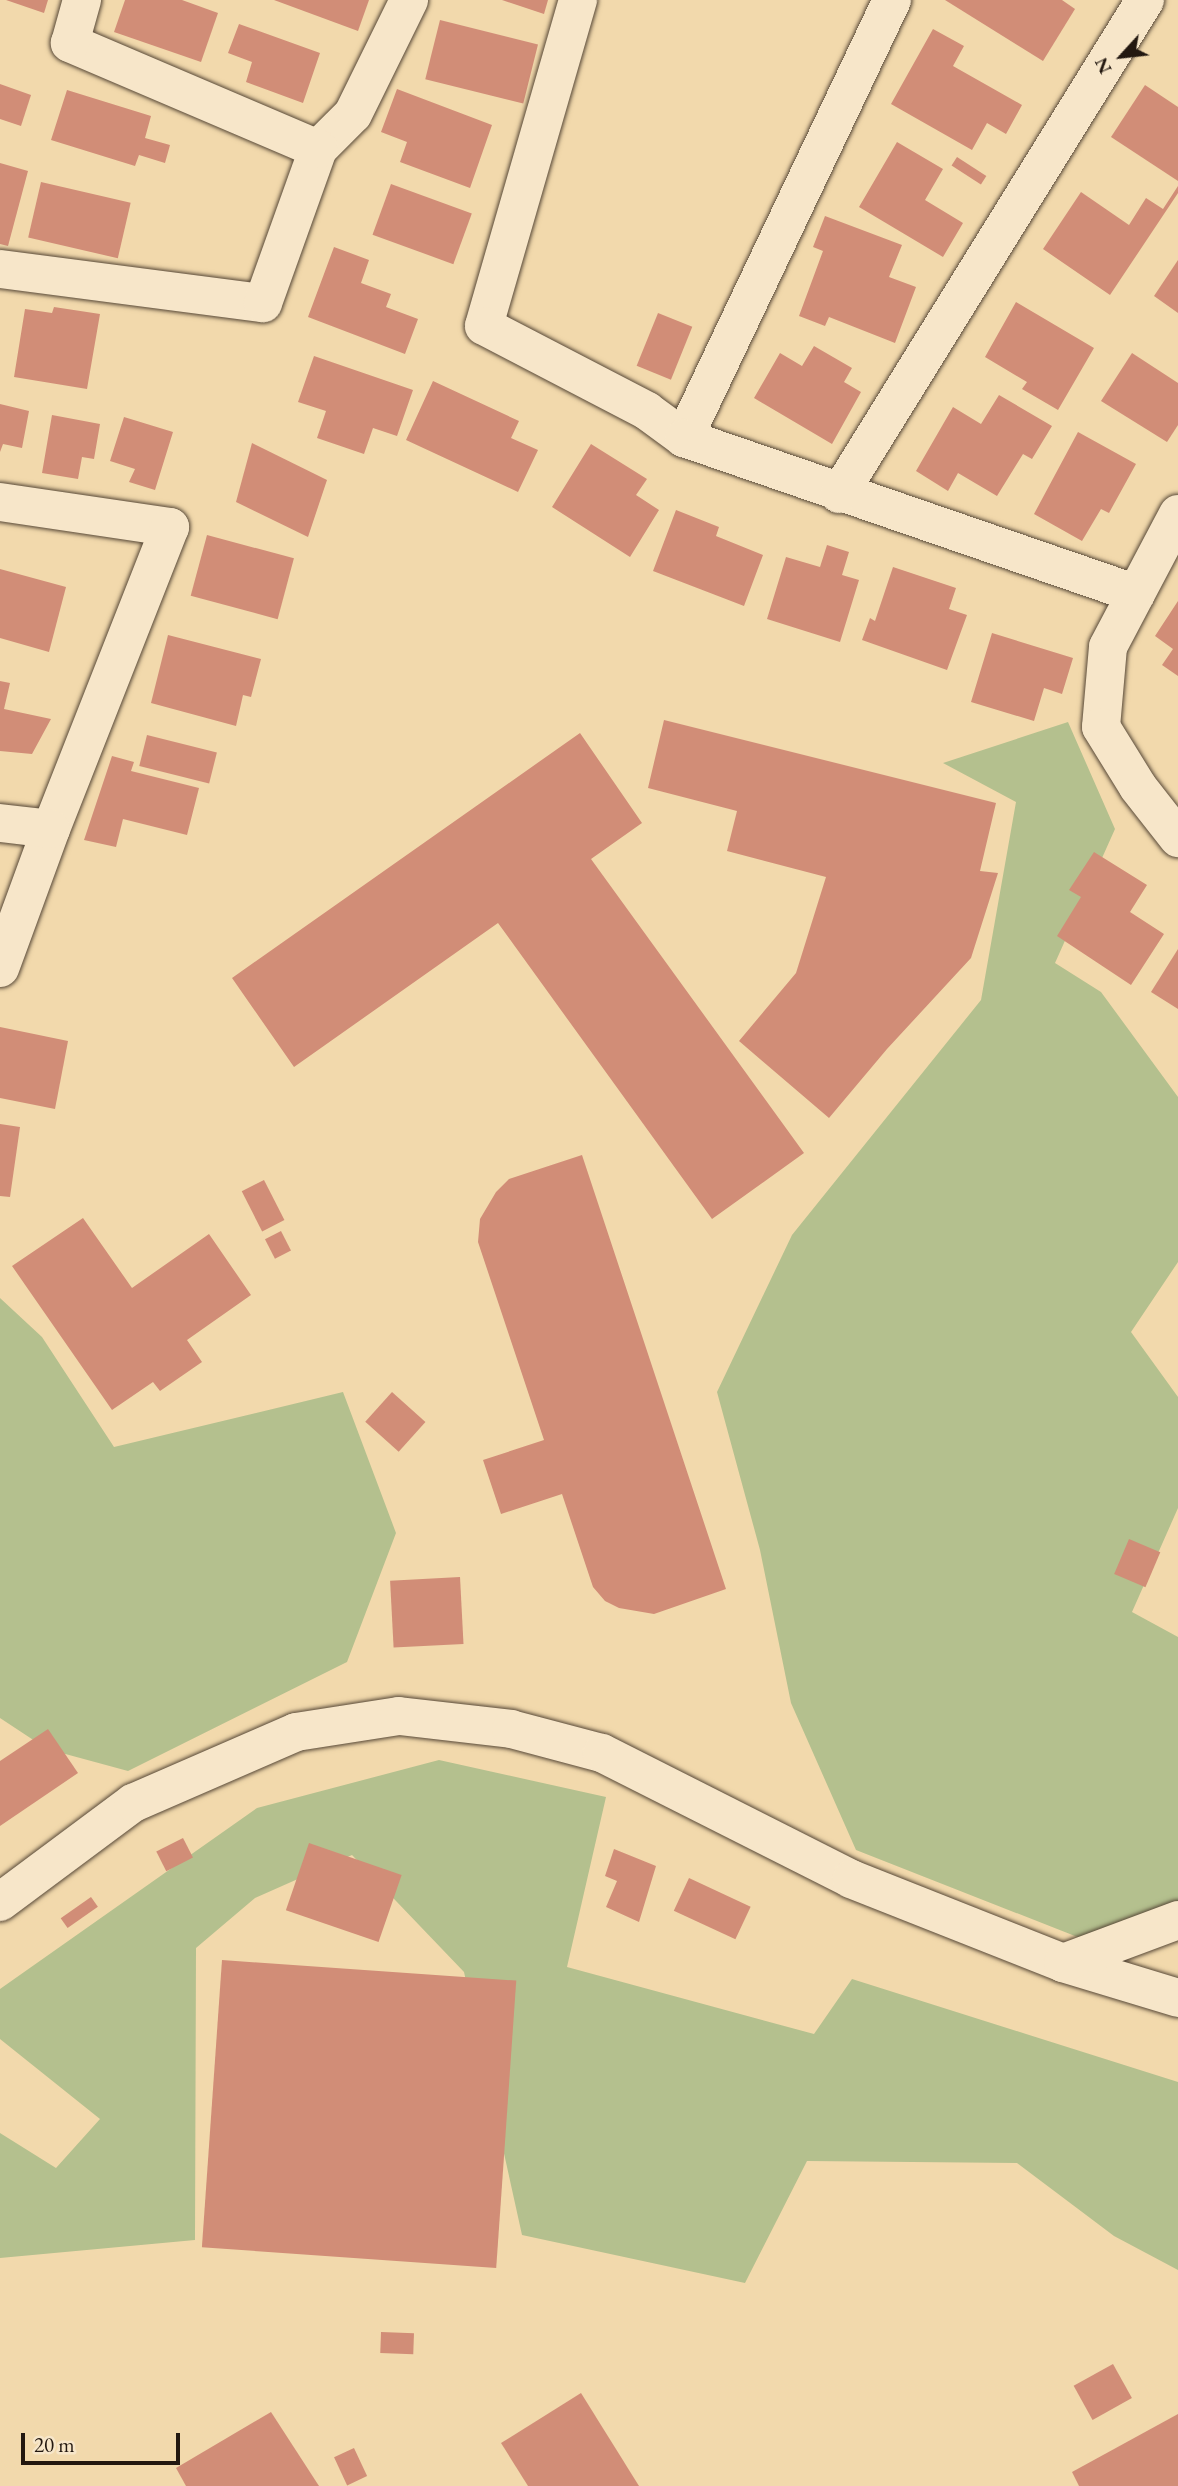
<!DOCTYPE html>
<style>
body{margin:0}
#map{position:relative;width:1178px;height:2486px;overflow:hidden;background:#f2d9ac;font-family:"EB Garamond",serif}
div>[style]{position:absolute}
.green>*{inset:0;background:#b4c08e}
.building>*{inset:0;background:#d18d77;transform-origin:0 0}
.roads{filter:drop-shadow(0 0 2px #574837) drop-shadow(0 0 2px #574837)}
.street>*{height:38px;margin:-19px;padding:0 19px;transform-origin:19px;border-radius:19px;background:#f7e6c9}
.secondary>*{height:38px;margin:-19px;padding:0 19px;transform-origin:19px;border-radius:19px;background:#f7e6c9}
span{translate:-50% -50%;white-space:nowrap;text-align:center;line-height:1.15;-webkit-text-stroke:5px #f7e6c9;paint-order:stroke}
.north{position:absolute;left:1087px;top:21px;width:70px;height:70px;-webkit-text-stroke:5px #f7e6c9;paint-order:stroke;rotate:243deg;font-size:19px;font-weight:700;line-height:28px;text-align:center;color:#231810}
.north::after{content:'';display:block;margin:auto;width:24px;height:32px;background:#231810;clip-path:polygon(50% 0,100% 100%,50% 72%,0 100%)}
.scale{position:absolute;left:21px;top:2433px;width:159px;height:32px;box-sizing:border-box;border:4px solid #231810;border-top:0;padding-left:9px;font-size:21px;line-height:24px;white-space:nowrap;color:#231810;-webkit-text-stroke:5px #f7e6c9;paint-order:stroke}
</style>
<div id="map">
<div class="green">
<i style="clip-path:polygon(1068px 722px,1115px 829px,1055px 963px,1101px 992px,1178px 1097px,1178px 1262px,1131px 1332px,1178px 1397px,1178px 1508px,1132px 1612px,1178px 1637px,1178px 1924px,1108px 1949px,856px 1850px,791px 1703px,760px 1550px,717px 1392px,792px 1235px,981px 1000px,1016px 802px,943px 763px)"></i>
<i style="clip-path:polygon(0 1298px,42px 1337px,114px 1447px,343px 1392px,396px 1533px,347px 1662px,128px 1771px,47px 1749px,0 1718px)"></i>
<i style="clip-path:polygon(439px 1760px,606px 1797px,567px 1967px,814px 2034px,852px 1979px,1178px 2082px,1178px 2270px,1114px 2236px,1017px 2163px,807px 2161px,745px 2283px,522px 2235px,464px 1972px,352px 1855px,255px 1898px,196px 1948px,195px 2240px,0 2258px,0 2133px,56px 2168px,100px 2119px,0 2039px,0 1989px,257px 1808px)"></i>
</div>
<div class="building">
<i style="clip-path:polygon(6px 0,48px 0,44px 13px)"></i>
<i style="clip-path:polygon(125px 0,182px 0,218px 13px,201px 62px,114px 32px)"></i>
<i style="clip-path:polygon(274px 0,369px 0,358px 31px)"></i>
<i style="clip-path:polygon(502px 0,548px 0,544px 14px)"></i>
<i style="clip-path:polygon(945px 0,1062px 0,1075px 9px,1043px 61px)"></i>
<i style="left:440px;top:20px;width:101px;height:61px;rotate:14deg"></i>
<i style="clip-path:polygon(239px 24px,320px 53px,303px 103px,246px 82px,252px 62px,228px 53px)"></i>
<i style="clip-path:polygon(933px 29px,964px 46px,953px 66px,1022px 105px,1006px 134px,987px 123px,972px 150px,891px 104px)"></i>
<i style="clip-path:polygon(0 84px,31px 95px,21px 126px,0 119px)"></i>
<i style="clip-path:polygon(1145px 85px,1178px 107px,1178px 181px,1111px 137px)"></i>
<i style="clip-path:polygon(397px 89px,492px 125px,470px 188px,400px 162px,407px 142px,381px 132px)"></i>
<i style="clip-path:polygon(67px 90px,151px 116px,145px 138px,170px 145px,165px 163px,139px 155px,135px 166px,51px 140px)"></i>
<i style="clip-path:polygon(897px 142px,943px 169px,925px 200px,963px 223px,943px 257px,859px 207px)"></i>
<i style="left:957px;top:157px;width:35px;height:10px;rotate:33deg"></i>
<i style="clip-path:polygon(0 163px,28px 171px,8px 246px,0 244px)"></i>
<i style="left:41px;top:182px;width:92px;height:57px;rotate:13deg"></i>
<i style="left:391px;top:184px;width:86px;height:54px;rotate:20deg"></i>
<i style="clip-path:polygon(1178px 186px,1178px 193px,1110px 295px,1043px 249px,1081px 192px,1129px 225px,1146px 198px,1163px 209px)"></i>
<i style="clip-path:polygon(825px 216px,902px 245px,889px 277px,916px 287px,895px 343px,829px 317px,825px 326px,799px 316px,823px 251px,813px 247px)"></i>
<i style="clip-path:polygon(334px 247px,369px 260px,361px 283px,391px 294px,386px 307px,418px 319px,405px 354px,308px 317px)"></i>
<i style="clip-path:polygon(1178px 260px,1178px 313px,1154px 296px)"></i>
<i style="clip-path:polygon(1016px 302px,1094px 348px,1058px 410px,1022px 389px,1027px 382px,985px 357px)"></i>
<i style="clip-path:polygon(54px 307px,100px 314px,87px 389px,14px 377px,25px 309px,52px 313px)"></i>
<i style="left:658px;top:313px;width:37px;height:57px;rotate:22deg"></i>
<i style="clip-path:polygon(814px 346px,852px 368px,844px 382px,861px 392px,832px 444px,754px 398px,780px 353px,802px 366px)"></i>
<i style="clip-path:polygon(1132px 353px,1178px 383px,1178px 425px,1167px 442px,1101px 401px)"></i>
<i style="clip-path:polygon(314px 356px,413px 390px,397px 436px,373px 428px,364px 454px,317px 438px,326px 411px,298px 402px)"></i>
<i style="clip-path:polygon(433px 381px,519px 421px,511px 438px,538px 450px,518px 492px,406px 440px)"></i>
<i style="clip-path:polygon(999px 395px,1052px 426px,1032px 459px,1023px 454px,997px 496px,958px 473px,948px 491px,916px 471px,953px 407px,981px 424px)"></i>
<i style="clip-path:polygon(0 404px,29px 411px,22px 448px,3px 444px,0 452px)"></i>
<i style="clip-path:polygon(52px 415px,100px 424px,94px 459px,82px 457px,78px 479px,42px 473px)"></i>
<i style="clip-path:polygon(124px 417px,173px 432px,155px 490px,129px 482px,135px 469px,110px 461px)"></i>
<i style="clip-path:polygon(1078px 432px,1136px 464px,1109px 513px,1101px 509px,1082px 541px,1034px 514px)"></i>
<i style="clip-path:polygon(252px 443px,327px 480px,308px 537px,236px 502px)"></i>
<i style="clip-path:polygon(591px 444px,647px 479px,636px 495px,659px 510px,630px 557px,552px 507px)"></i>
<i style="clip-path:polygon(676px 510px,719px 527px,716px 536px,763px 555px,744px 606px,653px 571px)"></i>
<i style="left:207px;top:535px;width:90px;height:63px;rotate:15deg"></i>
<i style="clip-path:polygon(827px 545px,849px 552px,842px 575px,859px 580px,840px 642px,767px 619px,786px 557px,820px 567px)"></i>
<i style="clip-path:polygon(893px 567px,956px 588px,949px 609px,967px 615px,947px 670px,862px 640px,870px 618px,875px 621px)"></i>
<i style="clip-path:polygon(0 569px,66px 587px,49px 652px,0 638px)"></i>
<i style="clip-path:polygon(1178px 601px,1178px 676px,1162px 665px,1173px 649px,1155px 636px)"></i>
<i style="clip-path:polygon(992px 633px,1073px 658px,1062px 694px,1044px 688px,1034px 721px,971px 702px)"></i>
<i style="clip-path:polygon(168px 635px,261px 659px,251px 697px,243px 695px,236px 726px,151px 703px)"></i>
<i style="clip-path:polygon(0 681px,10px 683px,4px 709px,51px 719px,32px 754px,0 751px)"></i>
<i style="clip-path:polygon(664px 720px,996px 803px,980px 871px,998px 873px,971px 958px,887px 1049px,829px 1118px,739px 1041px,796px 973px,826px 877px,727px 851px,737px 811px,648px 788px)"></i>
<i style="clip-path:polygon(580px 733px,642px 823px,591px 859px,804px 1153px,712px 1219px,498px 923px,294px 1067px,232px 978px)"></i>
<i style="left:147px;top:735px;width:72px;height:32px;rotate:14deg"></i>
<i style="clip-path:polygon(112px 756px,134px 762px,131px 771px,199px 788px,187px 835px,123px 819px,116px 847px,84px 840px)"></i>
<i style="clip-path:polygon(1094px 852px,1147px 885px,1130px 912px,1164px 934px,1131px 985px,1057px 936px,1081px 897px,1069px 890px)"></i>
<i style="clip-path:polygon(1178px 949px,1178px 1009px,1151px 992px)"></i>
<i style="clip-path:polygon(0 1027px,68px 1041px,55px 1109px,0 1098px)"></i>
<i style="clip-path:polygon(0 1124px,20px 1127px,10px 1197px,0 1196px)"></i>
<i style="clip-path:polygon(582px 1155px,726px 1589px,654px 1614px,619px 1608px,605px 1601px,593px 1587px,562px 1494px,501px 1514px,483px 1460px,544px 1440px,478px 1242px,480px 1219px,496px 1192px,509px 1179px)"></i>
<i style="left:264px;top:1180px;width:45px;height:25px;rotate:63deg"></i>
<i style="clip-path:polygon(83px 1218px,132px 1288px,209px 1234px,251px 1295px,187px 1340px,202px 1362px,160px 1391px,153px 1382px,112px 1410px,12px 1266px)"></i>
<i style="left:281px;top:1231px;width:22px;height:18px;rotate:63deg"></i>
<i style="left:392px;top:1392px;width:45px;height:40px;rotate:42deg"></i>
<i style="left:1129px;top:1539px;width:34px;height:38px;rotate:23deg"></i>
<i style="left:460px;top:1577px;width:67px;height:70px;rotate:87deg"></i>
<i style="clip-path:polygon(48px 1729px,78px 1773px,0 1826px,0 1761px)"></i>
<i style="left:183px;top:1838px;width:22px;height:30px;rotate:63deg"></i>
<i style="left:309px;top:1843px;width:98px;height:71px;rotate:19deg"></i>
<i style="clip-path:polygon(614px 1849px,656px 1866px,639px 1922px,606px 1907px,617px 1881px,605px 1876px)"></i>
<i style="left:689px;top:1878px;width:68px;height:36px;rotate:25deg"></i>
<i style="left:91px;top:1897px;width:12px;height:37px;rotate:55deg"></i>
<i style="left:222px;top:1960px;width:295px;height:288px;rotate:4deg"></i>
<i style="left:381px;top:2332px;width:33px;height:21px;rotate:2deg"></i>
<i style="left:1113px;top:2364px;width:39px;height:45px;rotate:61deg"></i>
<i style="clip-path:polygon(581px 2393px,639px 2486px,528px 2486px,501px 2443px)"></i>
<i style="clip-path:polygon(271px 2412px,319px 2486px,186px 2486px,176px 2468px)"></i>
<i style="clip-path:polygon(1178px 2414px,1178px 2486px,1079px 2486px,1072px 2472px)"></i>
<i style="left:354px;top:2448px;width:31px;height:22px;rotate:65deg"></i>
</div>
<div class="roads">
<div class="street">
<i style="left:578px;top:0;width:339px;rotate:106.1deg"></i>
<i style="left:484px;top:326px;width:184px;rotate:27.5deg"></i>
<i style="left:647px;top:411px;width:46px;rotate:36.1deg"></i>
<i style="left:892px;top:0;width:485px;rotate:115.4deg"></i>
<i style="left:684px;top:438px;width:478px;rotate:19deg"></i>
<i style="left:318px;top:149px;width:49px;rotate:-45deg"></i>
<i style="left:353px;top:114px;width:127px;rotate:-63.8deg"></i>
<i style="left:0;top:269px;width:265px;rotate:7.4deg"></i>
<i style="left:263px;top:303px;width:164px;rotate:-70.3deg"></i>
<i style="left:318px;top:149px;width:270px;rotate:-156.9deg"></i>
<i style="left:70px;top:43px;width:45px;rotate:-74.4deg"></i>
<i style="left:839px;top:494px;width:581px;rotate:-58.22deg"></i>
<i style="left:0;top:502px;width:172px;rotate:8.4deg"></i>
<i style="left:170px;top:527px;width:325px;rotate:111.5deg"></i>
<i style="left:51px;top:829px;width:148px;rotate:110.1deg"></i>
<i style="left:1178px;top:514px;width:150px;rotate:117.8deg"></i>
<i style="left:1108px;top:647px;width:80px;rotate:95deg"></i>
<i style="left:1101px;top:727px;width:70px;rotate:58.3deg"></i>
<i style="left:1138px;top:787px;width:65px;rotate:51.9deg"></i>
<i style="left:0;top:823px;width:51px;rotate:6.7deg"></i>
</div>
<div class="secondary">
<i style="left:0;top:1902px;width:166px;rotate:-36.7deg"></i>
<i style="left:133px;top:1803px;width:178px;rotate:-23.5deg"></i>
<i style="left:296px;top:1732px;width:104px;rotate:-8.8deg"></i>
<i style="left:399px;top:1716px;width:113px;rotate:6.6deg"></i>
<i style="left:511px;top:1729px;width:94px;rotate:14.8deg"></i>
<i style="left:602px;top:1753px;width:279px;rotate:26.8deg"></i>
<i style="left:851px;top:1879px;width:228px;rotate:21.6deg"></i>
<i style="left:1063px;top:1963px;width:120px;rotate:16.9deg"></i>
<i style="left:1063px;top:1963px;width:123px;rotate:-20.5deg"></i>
</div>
</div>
<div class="north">N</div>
<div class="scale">20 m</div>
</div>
